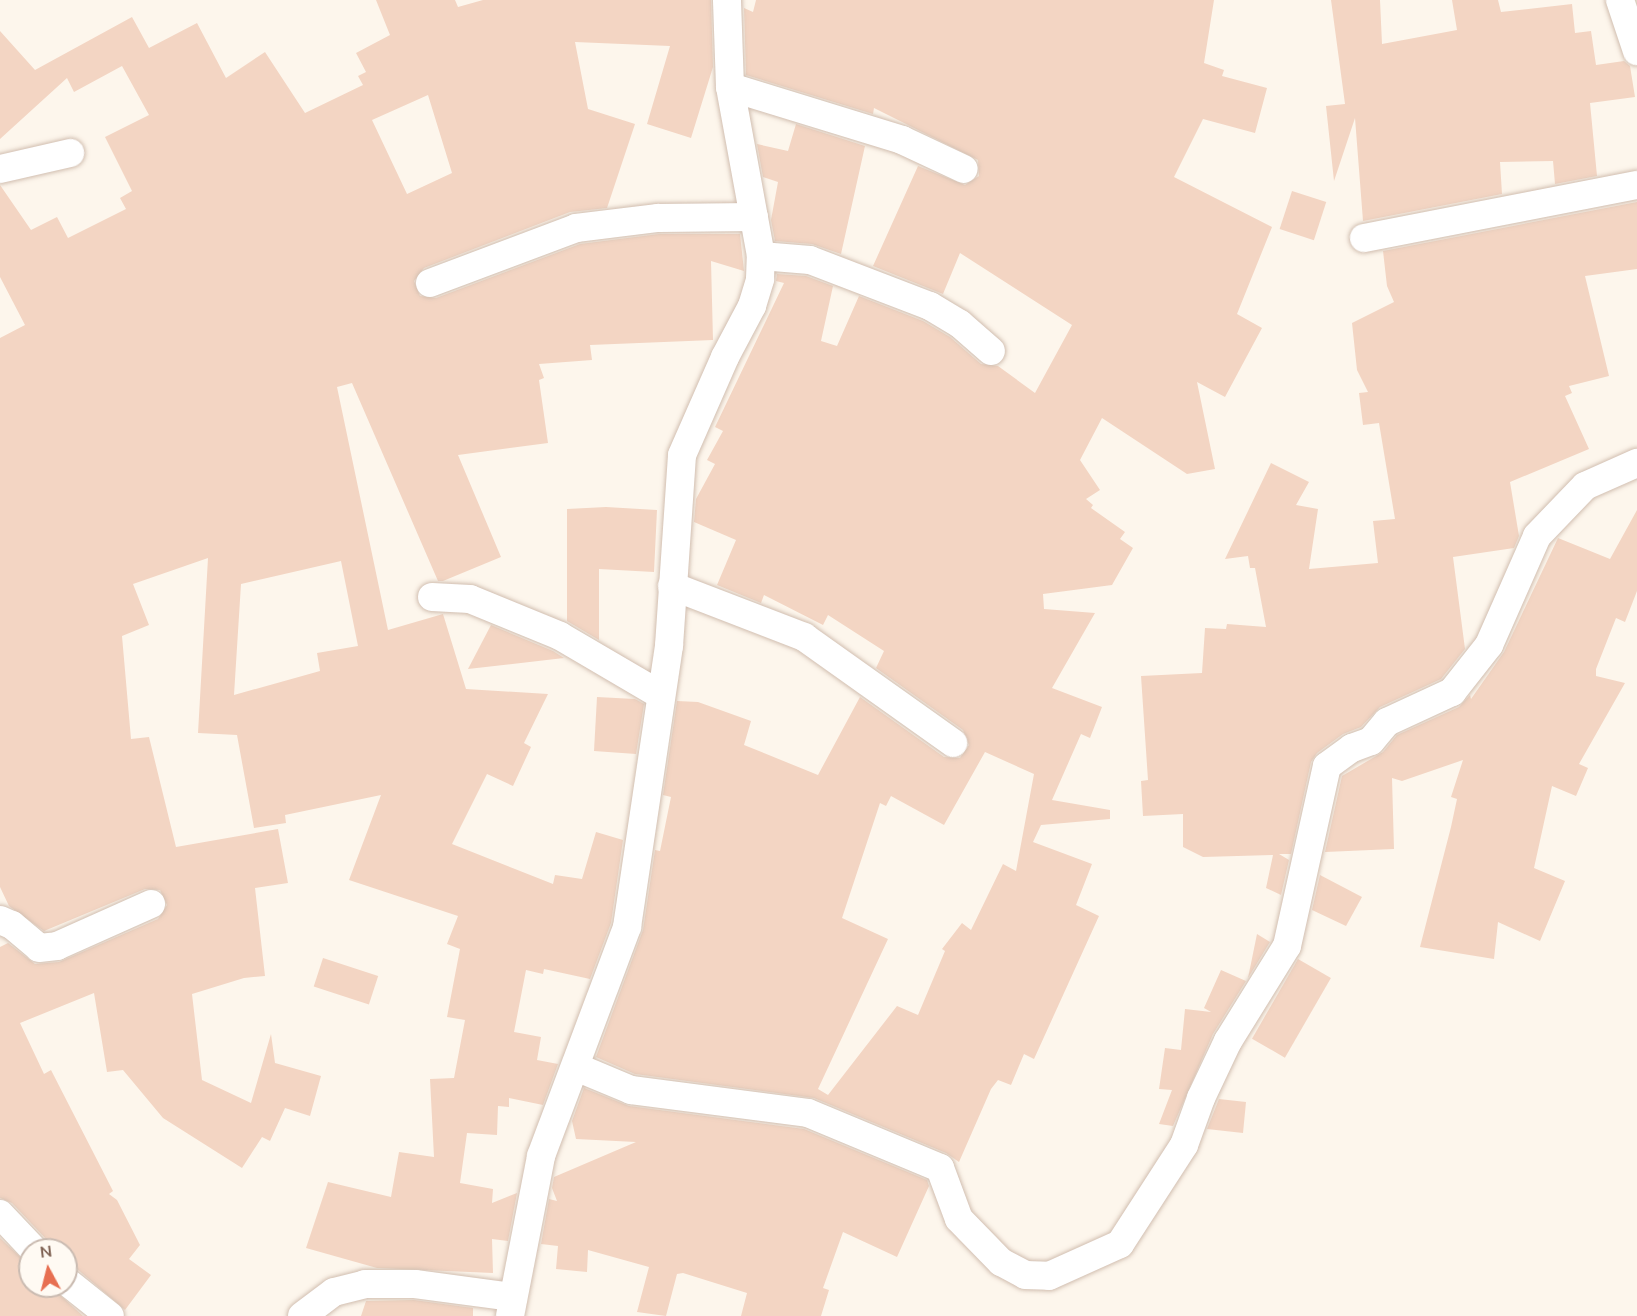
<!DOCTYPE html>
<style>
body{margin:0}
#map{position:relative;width:1637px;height:1316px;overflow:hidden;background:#fdf6ec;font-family:"Nunito Sans",sans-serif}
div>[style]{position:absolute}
.building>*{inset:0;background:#f3d5c3;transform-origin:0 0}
.roads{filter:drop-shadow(0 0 2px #d1beb0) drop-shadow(0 0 2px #d1beb0)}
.street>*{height:28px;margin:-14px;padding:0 14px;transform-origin:14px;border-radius:14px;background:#fff}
span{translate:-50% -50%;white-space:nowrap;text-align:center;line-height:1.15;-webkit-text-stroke:6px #fffaf3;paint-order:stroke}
.north{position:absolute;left:18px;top:1238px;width:60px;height:60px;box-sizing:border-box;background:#fffaf3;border:2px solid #cabbb1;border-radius:50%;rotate:353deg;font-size:16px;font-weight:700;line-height:24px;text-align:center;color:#7a5c4d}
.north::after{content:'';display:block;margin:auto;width:21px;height:27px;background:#e76f51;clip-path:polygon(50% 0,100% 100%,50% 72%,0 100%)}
</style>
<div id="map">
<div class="building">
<i style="clip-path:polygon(evenodd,376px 0,455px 0,458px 7px,483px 0,711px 0,713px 67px,691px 138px,647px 124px,670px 46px,575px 42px,588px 109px,635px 124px,607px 208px,570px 212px,424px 268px,414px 281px,420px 296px,436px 298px,580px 244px,659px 234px,740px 234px,744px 271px,711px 261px,713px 340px,590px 345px,592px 360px,539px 364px,544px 378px,539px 380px,548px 443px,458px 455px,501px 557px,443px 581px,438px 581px,352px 383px,337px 387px,388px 630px,443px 614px,466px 689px,548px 694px,524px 743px,531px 747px,513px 786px,487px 774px,452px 844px,553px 884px,555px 875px,582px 879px,596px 832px,623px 840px,611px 923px,590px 979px,544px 969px,543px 974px,526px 970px,514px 1032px,541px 1037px,537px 1060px,558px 1064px,543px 1105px,509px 1098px,509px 1107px,498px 1106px,497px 1135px,467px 1133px,460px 1183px,493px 1189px,492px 1203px,517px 1193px,508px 1241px,492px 1239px,493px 1273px,377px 1268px,306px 1248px,328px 1182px,391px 1197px,399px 1152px,434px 1157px,430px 1079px,454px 1078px,465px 1020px,447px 1017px,460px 949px,447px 944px,458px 916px,349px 880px,381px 795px,285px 815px,286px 823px,254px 828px,237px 735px,198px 733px,208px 558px,133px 584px,149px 625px,122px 636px,131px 739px,149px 737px,176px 847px,278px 829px,288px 883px,255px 888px,265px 976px,244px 978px,192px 994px,202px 1080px,251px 1103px,271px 1034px,275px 1063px,321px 1076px,310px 1116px,285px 1108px,270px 1141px,262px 1137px,242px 1168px,163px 1118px,123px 1070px,107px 1072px,94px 993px,20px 1023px,44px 1074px,51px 1070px,113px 1191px,109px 1194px,117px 1200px,140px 1245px,129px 1259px,151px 1275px,125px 1310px,76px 1268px,66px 1265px,66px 1250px,50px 1250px,46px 1239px,12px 1203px,0 1198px,0 947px,8px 943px,35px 964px,59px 962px,158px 919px,167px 905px,160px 890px,145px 889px,44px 931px,9px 906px,0 887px,0 338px,25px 325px,0 277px,0 185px,31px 230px,57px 217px,68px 238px,126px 209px,120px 198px,132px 191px,105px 137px,149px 115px,122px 66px,74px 92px,67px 78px,0 139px,0 31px,35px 70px,132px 17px,149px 48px,197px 23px,226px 78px,265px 52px,305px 113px,363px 85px,358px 76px,366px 72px,356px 53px,390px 35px,376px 0,428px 95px,452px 173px,407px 194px,372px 120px,428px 95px,376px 0,341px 561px,358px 646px,317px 653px,320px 671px,234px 695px,241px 584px,341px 561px)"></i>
<i style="clip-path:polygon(evenodd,756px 0,1214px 0,1204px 63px,1224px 70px,1222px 76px,1267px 88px,1255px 133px,1203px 119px,1174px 177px,1272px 227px,1237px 314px,1262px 328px,1225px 397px,1197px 382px,1215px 469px,1187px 474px,1102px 418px,1080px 460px,1100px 490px,1086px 499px,1093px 505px,1091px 508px,1125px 532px,1120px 539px,1133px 548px,1112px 585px,1043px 594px,1044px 609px,1095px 613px,1052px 688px,1102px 707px,1090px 738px,1081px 734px,1052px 800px,1110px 810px,1110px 819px,1041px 825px,1033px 842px,1092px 864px,1076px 905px,1099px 916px,1034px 1059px,1024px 1054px,1011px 1085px,998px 1080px,991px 1089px,959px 1162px,946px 1153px,814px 1098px,635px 1074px,596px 1057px,643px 930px,655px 850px,660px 851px,671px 797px,663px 795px,677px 701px,698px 702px,751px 721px,744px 745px,818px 775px,860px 697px,944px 757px,960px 758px,969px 745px,963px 730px,876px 668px,884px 651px,828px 615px,823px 625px,764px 595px,761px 603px,717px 585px,736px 540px,694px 522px,696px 499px,715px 464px,707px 460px,723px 431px,715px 427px,784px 283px,776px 281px,777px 274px,806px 276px,833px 286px,821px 341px,837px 346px,859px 296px,923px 321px,950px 337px,981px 364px,998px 366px,1035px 393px,1072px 325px,960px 253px,943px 294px,873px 266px,918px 166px,965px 185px,979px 176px,978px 160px,874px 108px,873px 114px,746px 75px,744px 8px,753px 12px,756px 0,985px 752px,1034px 774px,1016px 871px,1003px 864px,971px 930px,962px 923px,942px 949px,945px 951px,918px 1015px,897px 1006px,828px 1095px,818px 1089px,888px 939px,842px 918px,880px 803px,886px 806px,891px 796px,944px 825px,985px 752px)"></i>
<i style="clip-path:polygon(1331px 0,1380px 0,1382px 44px,1457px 30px,1452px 0,1498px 0,1501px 12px,1572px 4px,1575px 33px,1591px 31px,1596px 65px,1624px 61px,1630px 66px,1635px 97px,1590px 103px,1597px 176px,1555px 184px,1553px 161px,1500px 162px,1502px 194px,1363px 221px,1355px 118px,1334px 181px,1326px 106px,1345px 104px)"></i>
<i style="clip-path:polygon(796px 124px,865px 146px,841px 254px,812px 244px,775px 241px,771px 220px,778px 182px,763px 177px,757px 144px,788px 151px)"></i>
<i style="left:1292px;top:191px;width:36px;height:40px;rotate:18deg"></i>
<i style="clip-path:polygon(1637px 202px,1637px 269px,1585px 276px,1609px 376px,1569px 386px,1572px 393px,1565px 396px,1589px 449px,1510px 482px,1519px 536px,1514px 548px,1453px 557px,1465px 649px,1441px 679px,1380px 707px,1361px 727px,1343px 734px,1317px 753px,1311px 762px,1291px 854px,1279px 854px,1289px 860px,1281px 895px,1266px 888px,1273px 855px,1203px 857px,1183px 847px,1183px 814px,1143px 816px,1141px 781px,1148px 780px,1141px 676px,1202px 673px,1205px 628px,1226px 629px,1227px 624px,1266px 627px,1255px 568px,1250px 568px,1248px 556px,1225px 559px,1271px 463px,1309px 482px,1296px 505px,1318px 509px,1309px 569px,1378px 563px,1373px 521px,1395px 519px,1379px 423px,1363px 425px,1359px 393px,1368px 392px,1357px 370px,1352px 323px,1394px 302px,1387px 286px,1383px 251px)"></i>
<i style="clip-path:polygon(606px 507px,657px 510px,654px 572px,599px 569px,599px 640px,567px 621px,567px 509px)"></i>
<i style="clip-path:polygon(1637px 510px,1637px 591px,1625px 622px,1616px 618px,1596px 669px,1596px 676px,1625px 683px,1579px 764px,1588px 768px,1576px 796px,1552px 786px,1534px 868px,1565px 881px,1540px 941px,1498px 922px,1494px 959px,1420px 947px,1451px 827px,1457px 799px,1451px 797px,1463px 760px,1402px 781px,1392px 778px,1394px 849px,1325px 852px,1342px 776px,1383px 752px,1397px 735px,1459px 707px,1470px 695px,1471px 699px,1504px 652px,1558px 538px,1610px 559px)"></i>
<i style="clip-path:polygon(491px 625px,553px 651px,564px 658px,468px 669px)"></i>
<i style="clip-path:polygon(597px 697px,635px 699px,644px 704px,636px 754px,594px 751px)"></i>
<i style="clip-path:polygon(1320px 875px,1362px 897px,1346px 926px,1312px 910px)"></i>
<i style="clip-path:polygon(1257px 934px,1270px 942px,1248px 978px)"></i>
<i style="left:323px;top:958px;width:58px;height:30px;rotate:18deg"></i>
<i style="left:1298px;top:959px;width:38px;height:92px;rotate:30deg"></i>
<i style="clip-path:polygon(1221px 970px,1246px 981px,1213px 1034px,1173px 1126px,1159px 1124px,1172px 1090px,1159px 1089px,1165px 1048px,1181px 1050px,1185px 1009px,1211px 1012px,1204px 1008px)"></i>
<i style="clip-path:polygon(584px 1088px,629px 1106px,804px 1129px,927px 1180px,929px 1186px,897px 1257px,843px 1232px,823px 1288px,829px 1290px,821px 1316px,741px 1316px,747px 1293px,683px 1273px,677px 1274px,666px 1316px,637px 1312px,649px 1267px,588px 1250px,587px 1272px,556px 1269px,558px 1246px,541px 1244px,549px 1199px,557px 1201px,552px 1188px,554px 1177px,636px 1142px,576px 1139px,572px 1121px)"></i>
<i style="clip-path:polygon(1219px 1099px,1246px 1102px,1243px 1133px,1207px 1129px)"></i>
<i style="clip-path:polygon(0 1238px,30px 1266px,30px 1286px,50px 1286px,83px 1316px,0 1316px)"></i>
<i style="clip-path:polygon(414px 1300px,473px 1308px,473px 1316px,361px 1316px,366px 1301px)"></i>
</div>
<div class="roads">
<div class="street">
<i style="left:1620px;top:0;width:54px;rotate:71.6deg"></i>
<i style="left:730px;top:87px;width:180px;rotate:17.1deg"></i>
<i style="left:902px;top:140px;width:68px;rotate:25.1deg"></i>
<i style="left:0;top:169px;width:72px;rotate:-12.9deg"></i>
<i style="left:1364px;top:238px;width:278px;rotate:-11deg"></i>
<i style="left:761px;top:256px;width:49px;rotate:4.7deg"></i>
<i style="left:810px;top:260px;width:129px;rotate:21deg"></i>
<i style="left:930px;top:306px;width:35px;rotate:31deg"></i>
<i style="left:960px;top:324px;width:41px;rotate:41.1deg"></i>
<i style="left:430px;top:283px;width:156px;rotate:-20.6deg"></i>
<i style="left:576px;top:228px;width:83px;rotate:-7deg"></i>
<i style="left:658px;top:218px;width:96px;rotate:-0.6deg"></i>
<i style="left:672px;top:586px;width:142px;rotate:21.1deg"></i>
<i style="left:804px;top:637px;width:183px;rotate:35.4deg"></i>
<i style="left:432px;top:597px;width:38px;rotate:3deg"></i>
<i style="left:470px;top:599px;width:97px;rotate:22.3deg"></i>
<i style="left:560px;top:636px;width:115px;rotate:30.4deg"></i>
<i style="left:0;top:920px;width:13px;rotate:23deg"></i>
<i style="left:12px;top:925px;width:35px;rotate:40deg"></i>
<i style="left:39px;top:948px;width:18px;rotate:-6deg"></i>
<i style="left:57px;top:946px;width:103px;rotate:-24.1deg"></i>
<i style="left:576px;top:1067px;width:60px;rotate:22.7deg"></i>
<i style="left:631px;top:1090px;width:178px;rotate:7.4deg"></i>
<i style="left:808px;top:1113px;width:143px;rotate:22.6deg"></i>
<i style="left:940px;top:1168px;width:54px;rotate:69.6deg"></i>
<i style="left:959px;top:1219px;width:60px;rotate:45.7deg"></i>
<i style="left:1001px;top:1262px;width:27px;rotate:28deg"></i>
<i style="left:1025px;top:1275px;width:24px;rotate:2deg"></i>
<i style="left:1049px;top:1276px;width:78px;rotate:-24.3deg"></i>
<i style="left:1120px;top:1244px;width:118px;rotate:-57.1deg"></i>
<i style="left:1184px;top:1145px;width:50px;rotate:-70.1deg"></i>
<i style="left:1201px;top:1098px;width:63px;rotate:-64.7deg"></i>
<i style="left:1228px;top:1041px;width:112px;rotate:-58.2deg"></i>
<i style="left:1287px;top:946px;width:184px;rotate:-77.5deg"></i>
<i style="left:1327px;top:766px;width:31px;rotate:-36deg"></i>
<i style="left:1352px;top:748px;width:20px;rotate:-20deg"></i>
<i style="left:1371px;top:741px;width:25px;rotate:-50deg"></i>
<i style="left:1387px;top:722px;width:72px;rotate:-24.8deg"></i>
<i style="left:1452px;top:692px;width:60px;rotate:-51.8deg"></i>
<i style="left:1489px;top:645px;width:119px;rotate:-66.2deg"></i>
<i style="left:1537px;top:536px;width:69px;rotate:-46.2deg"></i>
<i style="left:1585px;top:486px;width:57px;rotate:-23.9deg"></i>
<i style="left:0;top:1214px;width:50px;rotate:46.6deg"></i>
<i style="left:66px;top:1281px;width:56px;rotate:38.5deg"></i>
<i style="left:302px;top:1316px;width:40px;rotate:-37deg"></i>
<i style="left:334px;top:1292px;width:32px;rotate:-14deg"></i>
<i style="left:365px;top:1284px;width:50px"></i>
<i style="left:415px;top:1284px;width:99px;rotate:7.6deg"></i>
<i style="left:510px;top:1316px;width:163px;rotate:-79deg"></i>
<i style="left:541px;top:1156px;width:245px;rotate:-69.4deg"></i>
<i style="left:627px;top:927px;width:284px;rotate:-81.5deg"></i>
<i style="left:669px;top:646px;width:191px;rotate:-86.1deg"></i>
<i style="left:682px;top:455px;width:107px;rotate:-66.3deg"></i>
<i style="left:725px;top:357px;width:58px;rotate:-62.1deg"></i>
<i style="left:752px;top:306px;width:28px;rotate:-73deg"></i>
<i style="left:760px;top:279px;width:23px;rotate:-88deg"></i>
<i style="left:761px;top:256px;width:172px;rotate:-100.4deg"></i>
<i style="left:730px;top:87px;width:87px;rotate:-92deg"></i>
</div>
</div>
<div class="north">N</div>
</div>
